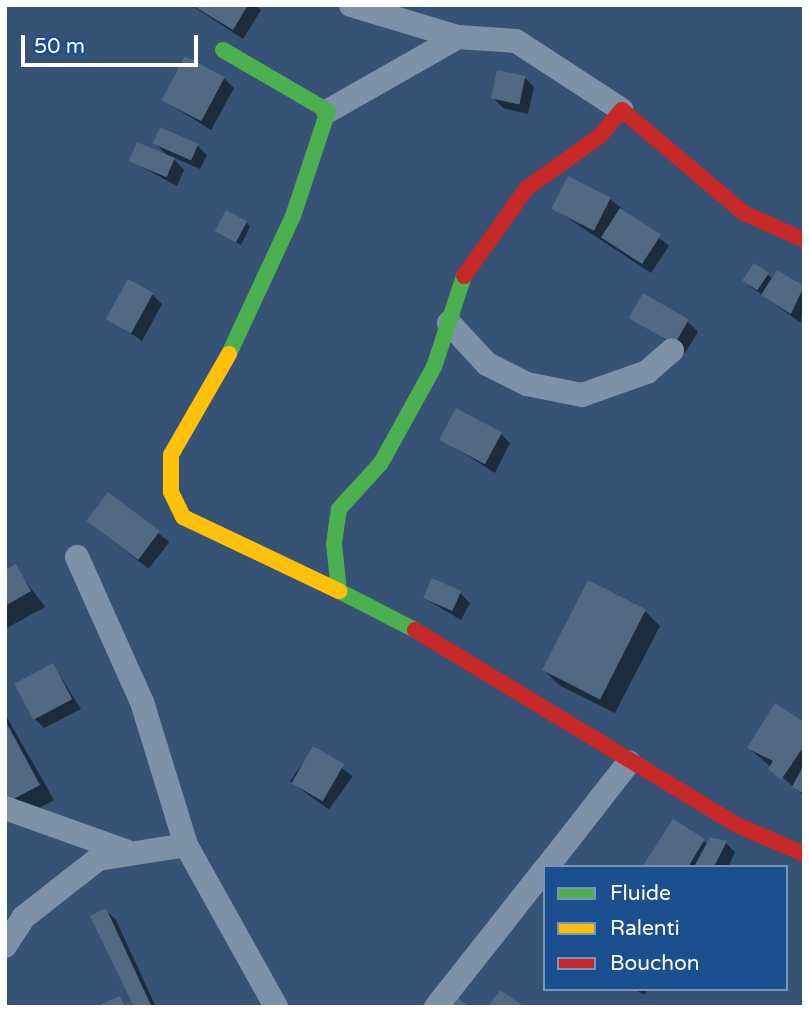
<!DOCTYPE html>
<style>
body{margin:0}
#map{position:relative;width:809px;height:1012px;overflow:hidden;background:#365274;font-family:"Varela Round",sans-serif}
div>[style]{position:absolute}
.shadow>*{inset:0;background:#0007;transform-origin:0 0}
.building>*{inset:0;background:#526984;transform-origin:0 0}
.street>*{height:24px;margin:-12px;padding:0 12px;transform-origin:12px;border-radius:12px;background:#7d92a8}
.fast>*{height:16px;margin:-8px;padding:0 8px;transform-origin:8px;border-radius:8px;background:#4caf50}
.slow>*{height:16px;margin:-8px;padding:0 8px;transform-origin:8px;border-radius:8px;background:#ffc107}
.jam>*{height:16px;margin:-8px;padding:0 8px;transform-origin:8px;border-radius:8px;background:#c62828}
span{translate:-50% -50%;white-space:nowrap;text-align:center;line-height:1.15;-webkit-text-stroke:5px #1b4f8f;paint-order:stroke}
.frame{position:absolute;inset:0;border:7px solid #fff;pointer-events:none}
.legend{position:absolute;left:543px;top:865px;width:245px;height:126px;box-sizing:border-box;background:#1b4f8f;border:2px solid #7695bc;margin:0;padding:9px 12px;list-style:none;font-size:21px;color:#fff}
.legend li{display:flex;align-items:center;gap:14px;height:35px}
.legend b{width:35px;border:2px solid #7695bc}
.scale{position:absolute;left:21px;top:35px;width:177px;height:32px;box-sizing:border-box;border:4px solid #fff;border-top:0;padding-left:9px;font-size:21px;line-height:24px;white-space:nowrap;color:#fff;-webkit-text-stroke:5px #1b4f8f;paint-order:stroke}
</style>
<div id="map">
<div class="shadow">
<i style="clip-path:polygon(191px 5px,256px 5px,261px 10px,243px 39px)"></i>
<i style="clip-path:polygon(524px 77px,534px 87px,528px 114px,503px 108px,493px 98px)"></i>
<i style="clip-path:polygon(224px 78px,234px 88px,211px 130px,163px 100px)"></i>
<i style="clip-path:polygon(155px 143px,197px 145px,207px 155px,200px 169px,171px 156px,184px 170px,177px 186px,131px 161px,169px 157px)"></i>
<i style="clip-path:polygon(610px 199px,669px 246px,651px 273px,554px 209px)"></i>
<i style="clip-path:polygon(246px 222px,250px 227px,241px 245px,217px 231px)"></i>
<i style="clip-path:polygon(777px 272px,804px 288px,801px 323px,748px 285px,767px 274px,773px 279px)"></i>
<i style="clip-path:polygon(152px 294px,162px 304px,142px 341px,109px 318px)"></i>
<i style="clip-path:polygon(631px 317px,688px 322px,698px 332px,685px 353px)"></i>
<i style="clip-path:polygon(500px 433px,510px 443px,495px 473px,441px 439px)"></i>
<i style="left:108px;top:494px;width:78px;height:34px;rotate:38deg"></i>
<i style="clip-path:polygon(15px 567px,45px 607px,5px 629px,5px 572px)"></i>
<i style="clip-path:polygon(460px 593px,470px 603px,461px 620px,424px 598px)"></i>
<i style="clip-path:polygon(645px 611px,660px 626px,615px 713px,559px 685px,544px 670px)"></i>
<i style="clip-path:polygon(53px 665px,81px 709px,44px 728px,34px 718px)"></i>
<i style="clip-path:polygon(5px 714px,54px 800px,24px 816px,5px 793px)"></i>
<i style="clip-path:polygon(804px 724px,804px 796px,749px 748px)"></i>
<i style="left:314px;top:748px;width:48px;height:41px;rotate:36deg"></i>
<i style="clip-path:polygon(673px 821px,708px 844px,726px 843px,735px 852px,728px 867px,644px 867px)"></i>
<i style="clip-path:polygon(106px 910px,116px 920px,156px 1007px,136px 1007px)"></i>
<i style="clip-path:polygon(634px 989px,648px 989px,645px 995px)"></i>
</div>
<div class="building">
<i style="clip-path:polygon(192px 5px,248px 5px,233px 30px)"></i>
<i style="left:185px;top:56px;width:45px;height:50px;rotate:28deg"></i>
<i style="left:497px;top:70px;width:29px;height:29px;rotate:12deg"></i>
<i style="left:160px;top:127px;width:42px;height:18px;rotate:24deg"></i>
<i style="left:137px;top:142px;width:41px;height:21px;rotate:23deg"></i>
<i style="left:568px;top:176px;width:48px;height:37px;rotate:27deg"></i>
<i style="left:620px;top:208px;width:49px;height:35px;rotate:33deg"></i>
<i style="left:226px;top:210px;width:24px;height:24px;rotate:28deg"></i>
<i style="left:754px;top:263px;width:18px;height:21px;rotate:34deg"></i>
<i style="clip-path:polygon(777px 270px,804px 286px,791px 314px,761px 295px)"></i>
<i style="left:128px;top:279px;width:29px;height:46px;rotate:29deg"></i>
<i style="left:643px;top:293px;width:53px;height:29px;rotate:30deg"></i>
<i style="left:456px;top:408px;width:52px;height:36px;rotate:28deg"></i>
<i style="left:108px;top:492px;width:65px;height:36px;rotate:37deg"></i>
<i style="clip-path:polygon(16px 564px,31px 591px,5px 606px,5px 570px)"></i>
<i style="left:432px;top:578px;width:32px;height:22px;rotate:24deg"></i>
<i style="left:588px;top:580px;width:65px;height:101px;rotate:27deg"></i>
<i style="left:53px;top:663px;width:41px;height:44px;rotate:62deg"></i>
<i style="clip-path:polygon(775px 703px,804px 722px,804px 746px,781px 780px,768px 769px,773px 761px,747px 748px)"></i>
<i style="clip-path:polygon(5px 720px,40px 785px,8px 802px,5px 797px)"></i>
<i style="left:313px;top:746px;width:36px;height:43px;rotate:30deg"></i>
<i style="clip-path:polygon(804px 764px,804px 794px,792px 787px)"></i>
<i style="clip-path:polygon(673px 819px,705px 839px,688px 867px,642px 867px)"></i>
<i style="clip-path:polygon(710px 837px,727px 841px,714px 867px,694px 867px)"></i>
<i style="clip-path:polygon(106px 908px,149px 1001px,152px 1007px,134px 1007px,90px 916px)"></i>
<i style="clip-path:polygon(500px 990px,525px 1007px,488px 1007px)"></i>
<i style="clip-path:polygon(120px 996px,125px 1007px,95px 1007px)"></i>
<i style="clip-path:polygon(455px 996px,470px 1007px,447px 1007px)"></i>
</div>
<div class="street">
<i style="left:351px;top:5px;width:112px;rotate:16.7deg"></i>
<i style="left:458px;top:37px;width:58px;rotate:3.9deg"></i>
<i style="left:516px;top:41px;width:126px;rotate:33.1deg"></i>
<i style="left:328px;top:111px;width:150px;rotate:-29.6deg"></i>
<i style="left:449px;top:323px;width:56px;rotate:47.2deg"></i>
<i style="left:487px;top:364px;width:45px;rotate:26.6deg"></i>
<i style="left:527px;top:384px;width:56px;rotate:11.3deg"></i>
<i style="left:582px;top:395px;width:69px;rotate:-19.5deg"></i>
<i style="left:647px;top:372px;width:33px;rotate:-41deg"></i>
<i style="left:77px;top:557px;width:159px;rotate:65.9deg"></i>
<i style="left:142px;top:702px;width:150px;rotate:72.9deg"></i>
<i style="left:186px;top:845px;width:185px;rotate:60.9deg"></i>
<i style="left:5px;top:808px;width:128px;rotate:19.6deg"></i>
<i style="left:547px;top:867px;width:133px;rotate:-52deg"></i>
<i style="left:5px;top:946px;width:35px;rotate:-57deg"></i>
<i style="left:24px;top:917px;width:94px;rotate:-38.1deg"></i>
<i style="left:98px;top:859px;width:89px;rotate:-9deg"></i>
<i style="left:436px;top:1007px;width:176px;rotate:-51.7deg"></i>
</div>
<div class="fast">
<i style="left:223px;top:50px;width:121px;rotate:30.2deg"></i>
<i style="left:328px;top:111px;width:111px;rotate:108.4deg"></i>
<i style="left:293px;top:216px;width:152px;rotate:114.9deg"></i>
<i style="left:415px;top:630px;width:85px;rotate:-152.8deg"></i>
<i style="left:339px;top:591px;width:47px;rotate:-96.1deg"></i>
<i style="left:334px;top:544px;width:35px;rotate:-82deg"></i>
<i style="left:339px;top:509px;width:62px;rotate:-47.6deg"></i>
<i style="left:381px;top:463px;width:110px;rotate:-61.1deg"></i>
<i style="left:434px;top:367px;width:96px;rotate:-71.8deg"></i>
</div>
<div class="slow">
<i style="left:229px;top:354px;width:116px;rotate:119.9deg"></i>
<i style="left:171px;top:455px;width:37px;rotate:90deg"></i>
<i style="left:171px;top:492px;width:28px;rotate:64deg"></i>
<i style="left:183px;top:517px;width:173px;rotate:25.4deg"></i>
</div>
<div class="jam">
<i style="left:464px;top:276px;width:108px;rotate:-54.4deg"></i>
<i style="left:527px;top:188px;width:90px;rotate:-35.5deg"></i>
<i style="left:600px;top:136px;width:34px;rotate:-50deg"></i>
<i style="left:622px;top:110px;width:160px;rotate:40.2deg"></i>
<i style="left:744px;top:213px;width:66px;rotate:24.2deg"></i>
<i style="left:415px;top:630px;width:376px;rotate:31.2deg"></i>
<i style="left:737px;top:825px;width:73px;rotate:23.4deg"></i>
</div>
<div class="frame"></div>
<ul class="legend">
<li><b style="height:9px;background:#4caf50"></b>Fluide</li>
<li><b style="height:9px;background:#ffc107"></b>Ralenti</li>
<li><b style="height:9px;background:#c62828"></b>Bouchon</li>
</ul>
<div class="scale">50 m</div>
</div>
